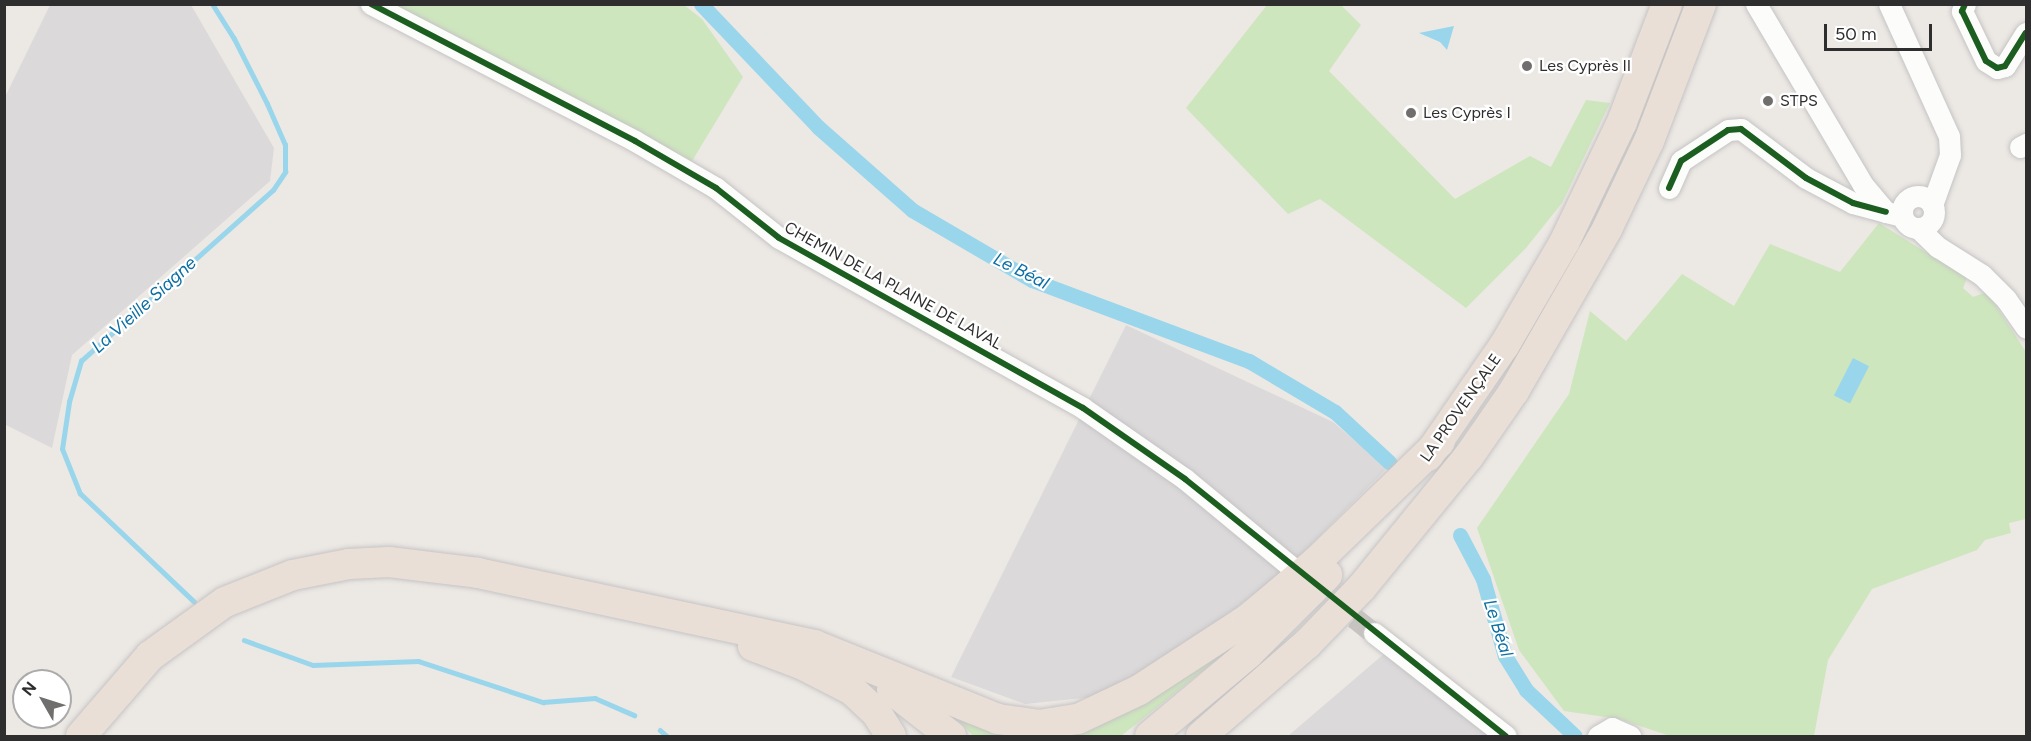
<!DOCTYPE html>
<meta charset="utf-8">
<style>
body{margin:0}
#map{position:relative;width:2031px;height:741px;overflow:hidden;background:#ece8e4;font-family:Figtree,sans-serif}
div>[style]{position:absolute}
.industrial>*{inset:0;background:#dcd9db}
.green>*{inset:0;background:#cee6be}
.water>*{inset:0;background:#99d6ec;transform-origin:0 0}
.stream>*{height:4.5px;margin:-2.25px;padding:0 2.25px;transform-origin:2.25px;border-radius:2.25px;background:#99d6ec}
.canal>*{height:15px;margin:-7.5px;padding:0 7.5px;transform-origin:7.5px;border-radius:7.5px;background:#99d6ec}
.minor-tunnel>*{height:21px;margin-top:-10.5px;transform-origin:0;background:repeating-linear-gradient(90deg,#c6c3c0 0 21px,transparent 0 31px)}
.roads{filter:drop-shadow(0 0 2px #c5c4c5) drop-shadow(0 0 2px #c5c4c5)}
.minor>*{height:21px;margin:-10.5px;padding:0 10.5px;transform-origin:10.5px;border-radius:10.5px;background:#fcfcfb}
.minor>.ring{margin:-10.5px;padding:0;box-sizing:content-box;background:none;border:21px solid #fcfcfb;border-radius:50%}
.highway>*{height:30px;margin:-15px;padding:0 15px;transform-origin:15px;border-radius:15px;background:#eadfd6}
.cycleway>*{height:6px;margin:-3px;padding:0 3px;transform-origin:3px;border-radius:3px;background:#1b5e20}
.dots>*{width:16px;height:16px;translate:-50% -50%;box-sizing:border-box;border:3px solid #fff;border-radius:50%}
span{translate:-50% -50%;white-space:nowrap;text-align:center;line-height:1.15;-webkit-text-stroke:4.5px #fff;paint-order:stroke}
.poi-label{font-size:16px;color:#2e2e2e}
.left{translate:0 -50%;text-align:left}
.street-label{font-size:16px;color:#2e2e2e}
.water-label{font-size:18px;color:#0d6fa3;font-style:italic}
.frame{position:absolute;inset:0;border:6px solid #2e2e2e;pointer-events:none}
.north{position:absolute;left:12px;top:669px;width:60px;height:60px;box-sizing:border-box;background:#fff;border:2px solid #ababab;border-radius:50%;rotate:309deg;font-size:16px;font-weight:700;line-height:24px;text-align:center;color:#2e2e2e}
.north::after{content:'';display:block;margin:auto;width:21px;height:27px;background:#706f6e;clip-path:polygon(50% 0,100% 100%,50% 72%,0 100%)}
.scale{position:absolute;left:1824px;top:24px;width:108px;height:27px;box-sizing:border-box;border:3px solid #2e2e2e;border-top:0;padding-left:8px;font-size:18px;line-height:21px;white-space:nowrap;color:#2e2e2e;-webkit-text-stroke:4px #fff;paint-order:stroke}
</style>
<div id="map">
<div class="industrial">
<i style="clip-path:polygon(50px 5px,191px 5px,274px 148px,270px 181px,72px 355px,52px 448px,4px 424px,5px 97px)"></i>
<i style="clip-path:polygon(1126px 325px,1333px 422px,1387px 468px,1286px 570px,1168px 660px,1093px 697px,1025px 704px,951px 677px)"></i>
<i style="clip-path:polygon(1385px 653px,1490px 736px,1288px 736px)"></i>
</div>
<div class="green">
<i style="clip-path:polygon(395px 5px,684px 5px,702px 19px,743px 77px,692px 161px)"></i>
<i style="clip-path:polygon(1267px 5px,1341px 5px,1361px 25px,1329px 71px,1455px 199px,1530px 156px,1551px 167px,1586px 100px,1610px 103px,1562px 203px,1526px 248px,1466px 308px,1320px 199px,1288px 214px,1186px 108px)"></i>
<i style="clip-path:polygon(1879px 223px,1967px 278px,1963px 288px,1973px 297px,1987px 292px,2026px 352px,2026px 519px,2009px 523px,2011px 533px,1985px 540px,1977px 550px,1872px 589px,1828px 660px,1814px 736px,1670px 736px,1619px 719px,1564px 711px,1519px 650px,1477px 528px,1569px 394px,1590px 311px,1626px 341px,1682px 274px,1734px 306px,1770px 244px,1840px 272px)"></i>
<i style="clip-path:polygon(1221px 648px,1225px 653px,1121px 736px,973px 736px,950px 710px,1011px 732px)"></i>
</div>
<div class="water">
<i style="clip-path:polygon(1454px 26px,1447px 50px,1440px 42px,1419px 33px)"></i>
<i style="left:1853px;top:358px;width:18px;height:42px;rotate:27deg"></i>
</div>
<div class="stream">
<i style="left:194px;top:602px;width:157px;rotate:-136.5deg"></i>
<i style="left:80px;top:494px;width:48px;rotate:-111.8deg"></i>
<i style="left:62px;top:449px;width:48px;rotate:-81.5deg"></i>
<i style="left:69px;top:402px;width:43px;rotate:-73.7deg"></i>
<i style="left:81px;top:361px;width:257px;rotate:-41.7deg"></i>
<i style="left:273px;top:190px;width:22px;rotate:-56deg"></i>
<i style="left:285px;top:172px;width:27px;rotate:-90deg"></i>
<i style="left:285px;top:145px;width:45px;rotate:-113.7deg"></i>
<i style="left:267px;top:104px;width:73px;rotate:-116.9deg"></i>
<i style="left:234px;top:39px;width:41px;rotate:-122.2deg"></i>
<i style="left:244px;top:640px;width:73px;rotate:19.9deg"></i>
<i style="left:313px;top:665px;width:105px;rotate:-2.2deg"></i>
<i style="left:418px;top:661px;width:132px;rotate:18.2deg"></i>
<i style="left:543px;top:702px;width:52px;rotate:-4.4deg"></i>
<i style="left:595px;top:698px;width:43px;rotate:23.6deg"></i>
<i style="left:660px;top:730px;width:9px;rotate:41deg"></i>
</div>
<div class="canal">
<i style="left:701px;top:4px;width:170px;rotate:46.4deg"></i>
<i style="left:818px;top:127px;width:125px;rotate:41.4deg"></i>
<i style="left:912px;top:210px;width:139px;rotate:30.3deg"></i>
<i style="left:1032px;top:280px;width:232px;rotate:20.5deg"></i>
<i style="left:1249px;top:361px;width:100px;rotate:30.7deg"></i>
<i style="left:1335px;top:412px;width:74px;rotate:42.8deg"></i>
<i style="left:1460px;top:535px;width:50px;rotate:62.4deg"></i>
<i style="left:1483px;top:579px;width:80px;rotate:74.1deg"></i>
<i style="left:1505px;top:656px;width:40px;rotate:58deg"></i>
<i style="left:1526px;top:690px;width:67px;rotate:43.2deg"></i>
</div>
<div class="minor-tunnel">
<i style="left:1306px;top:579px;width:87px;rotate:38.5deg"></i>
</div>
<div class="roads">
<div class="minor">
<i style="left:371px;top:4px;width:297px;rotate:27.4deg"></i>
<i style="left:635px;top:141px;width:94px;rotate:30.1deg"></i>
<i style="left:716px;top:188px;width:80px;rotate:38.4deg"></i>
<i style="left:779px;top:238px;width:348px;rotate:29.2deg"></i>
<i style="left:1083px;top:408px;width:124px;rotate:34.8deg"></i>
<i style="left:1185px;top:479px;width:136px;rotate:39.6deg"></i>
<i style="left:1756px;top:4px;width:210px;rotate:59.4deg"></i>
<i style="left:1863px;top:185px;width:35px;rotate:50deg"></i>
<i style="left:1886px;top:212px;width:16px;rotate:14deg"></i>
<i style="left:1889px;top:4px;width:145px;rotate:65.6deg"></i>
<i style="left:1949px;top:136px;width:19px;rotate:87deg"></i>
<i style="left:1950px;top:155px;width:53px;rotate:109.8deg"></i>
<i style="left:1965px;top:4px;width:8px;rotate:113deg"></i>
<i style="left:1962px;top:11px;width:55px;rotate:64.4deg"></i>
<i style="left:1986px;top:61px;width:13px;rotate:32deg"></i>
<i style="left:1997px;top:68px;width:8px;rotate:-14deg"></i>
<i style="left:2005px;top:66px;width:39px;rotate:-58deg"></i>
<i style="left:2020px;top:147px;width:7px;rotate:-27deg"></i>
<i style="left:1669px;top:188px;width:30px;rotate:-66deg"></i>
<i style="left:1681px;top:161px;width:56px;rotate:-33.4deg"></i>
<i style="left:1728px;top:130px;width:13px;rotate:-4deg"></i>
<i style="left:1741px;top:129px;width:81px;rotate:37deg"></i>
<i style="left:1806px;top:178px;width:53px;rotate:28deg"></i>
<i style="left:1853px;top:203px;width:34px;rotate:15deg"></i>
<i class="ring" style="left:1902px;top:196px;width:11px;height:11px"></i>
<i style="left:1918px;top:228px;width:28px;rotate:44deg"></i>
<i style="left:1938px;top:247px;width:52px;rotate:32.5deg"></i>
<i style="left:1982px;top:275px;width:34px;rotate:45deg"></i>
<i style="left:2006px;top:299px;width:35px;rotate:55deg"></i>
<i style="left:1374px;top:633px;width:167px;rotate:38deg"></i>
<i style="left:1598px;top:736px;width:16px;rotate:-30deg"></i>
<i style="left:1612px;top:728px;width:20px;rotate:24deg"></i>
</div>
<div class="highway">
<i style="left:1428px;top:456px;width:134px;rotate:-55.4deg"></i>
<i style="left:1504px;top:346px;width:121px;rotate:-59.8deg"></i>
<i style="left:1565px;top:241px;width:132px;rotate:-64.4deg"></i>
<i style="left:1622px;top:122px;width:126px;rotate:-69.1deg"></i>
<i style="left:753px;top:646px;width:51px;rotate:20.6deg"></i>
<i style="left:801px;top:664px;width:57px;rotate:27deg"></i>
<i style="left:852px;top:690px;width:33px;rotate:43deg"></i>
<i style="left:876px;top:712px;width:28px;rotate:58deg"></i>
<i style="left:892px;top:690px;width:75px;rotate:37.9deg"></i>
<i style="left:81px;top:736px;width:106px;rotate:-49.2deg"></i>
<i style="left:150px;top:656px;width:92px;rotate:-35.8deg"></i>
<i style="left:225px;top:602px;width:73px;rotate:-21.7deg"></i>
<i style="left:293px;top:575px;width:57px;rotate:-11.1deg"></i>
<i style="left:349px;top:564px;width:40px;rotate:-2.9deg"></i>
<i style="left:389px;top:562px;width:90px;rotate:7deg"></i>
<i style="left:478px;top:573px;width:344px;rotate:12.1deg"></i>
<i style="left:814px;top:645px;width:198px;rotate:21.9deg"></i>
<i style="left:998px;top:719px;width:41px;rotate:8.3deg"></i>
<i style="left:1039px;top:725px;width:39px;rotate:-9deg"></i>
<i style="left:1078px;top:719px;width:68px;rotate:-25.4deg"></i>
<i style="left:1139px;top:690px;width:130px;rotate:-33.1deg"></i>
<i style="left:1248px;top:619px;width:90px;rotate:-40deg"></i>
<i style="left:1317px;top:561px;width:171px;rotate:-44.1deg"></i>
<i style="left:1150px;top:736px;width:128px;rotate:-39.9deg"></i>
<i style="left:1248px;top:654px;width:112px;rotate:-45deg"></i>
<i style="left:1201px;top:736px;width:140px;rotate:-41deg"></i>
<i style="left:1307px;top:644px;width:79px;rotate:-46deg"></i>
<i style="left:1362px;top:587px;width:169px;rotate:-50.8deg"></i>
<i style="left:1469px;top:456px;width:79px;rotate:-55.3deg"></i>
<i style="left:1514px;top:391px;width:187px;rotate:-60.1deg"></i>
<i style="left:1607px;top:229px;width:98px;rotate:-64.5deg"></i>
<i style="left:1649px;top:141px;width:147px;rotate:-69.2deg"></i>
</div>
</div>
<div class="cycleway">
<i style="left:371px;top:4px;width:297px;rotate:27.4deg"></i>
<i style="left:635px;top:141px;width:94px;rotate:30.1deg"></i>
<i style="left:716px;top:188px;width:80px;rotate:38.4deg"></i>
<i style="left:779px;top:238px;width:348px;rotate:29.2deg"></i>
<i style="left:1083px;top:408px;width:124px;rotate:34.8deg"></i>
<i style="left:1185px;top:479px;width:411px;rotate:38.7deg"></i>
<i style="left:1965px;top:4px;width:8px;rotate:113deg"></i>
<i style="left:1962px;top:11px;width:55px;rotate:64.4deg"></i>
<i style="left:1986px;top:61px;width:13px;rotate:32deg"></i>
<i style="left:1997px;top:68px;width:8px;rotate:-14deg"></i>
<i style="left:2005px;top:66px;width:39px;rotate:-58deg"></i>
<i style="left:1669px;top:188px;width:30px;rotate:-66deg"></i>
<i style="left:1681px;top:161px;width:56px;rotate:-33.4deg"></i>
<i style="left:1728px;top:130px;width:13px;rotate:-4deg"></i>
<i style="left:1741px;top:129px;width:81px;rotate:37deg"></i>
<i style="left:1806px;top:178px;width:53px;rotate:28deg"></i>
<i style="left:1853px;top:203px;width:34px;rotate:15deg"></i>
</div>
<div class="dots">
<i style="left:1527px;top:66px;background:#706f6e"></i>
<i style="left:1768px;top:101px;background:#706f6e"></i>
<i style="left:1411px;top:113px;background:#706f6e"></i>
</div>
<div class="poi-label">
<span class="left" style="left:1539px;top:66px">Les Cyprès II</span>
<span class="left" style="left:1780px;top:101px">STPS</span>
<span class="left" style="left:1423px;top:113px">Les Cyprès I</span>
</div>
<div class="street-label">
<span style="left:893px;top:286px;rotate:29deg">CHEMIN DE LA PLAINE DE LAVAL</span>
<span style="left:1461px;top:408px;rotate:-55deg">LA PROVENÇALE</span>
</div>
<div class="water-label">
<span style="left:1021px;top:271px;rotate:27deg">Le Béal</span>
<span style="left:144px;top:305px;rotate:-42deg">La Vieille Siagne</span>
<span style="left:1498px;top:628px;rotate:72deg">Le Béal</span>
</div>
<div class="frame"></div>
<div class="north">N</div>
<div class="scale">50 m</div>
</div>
